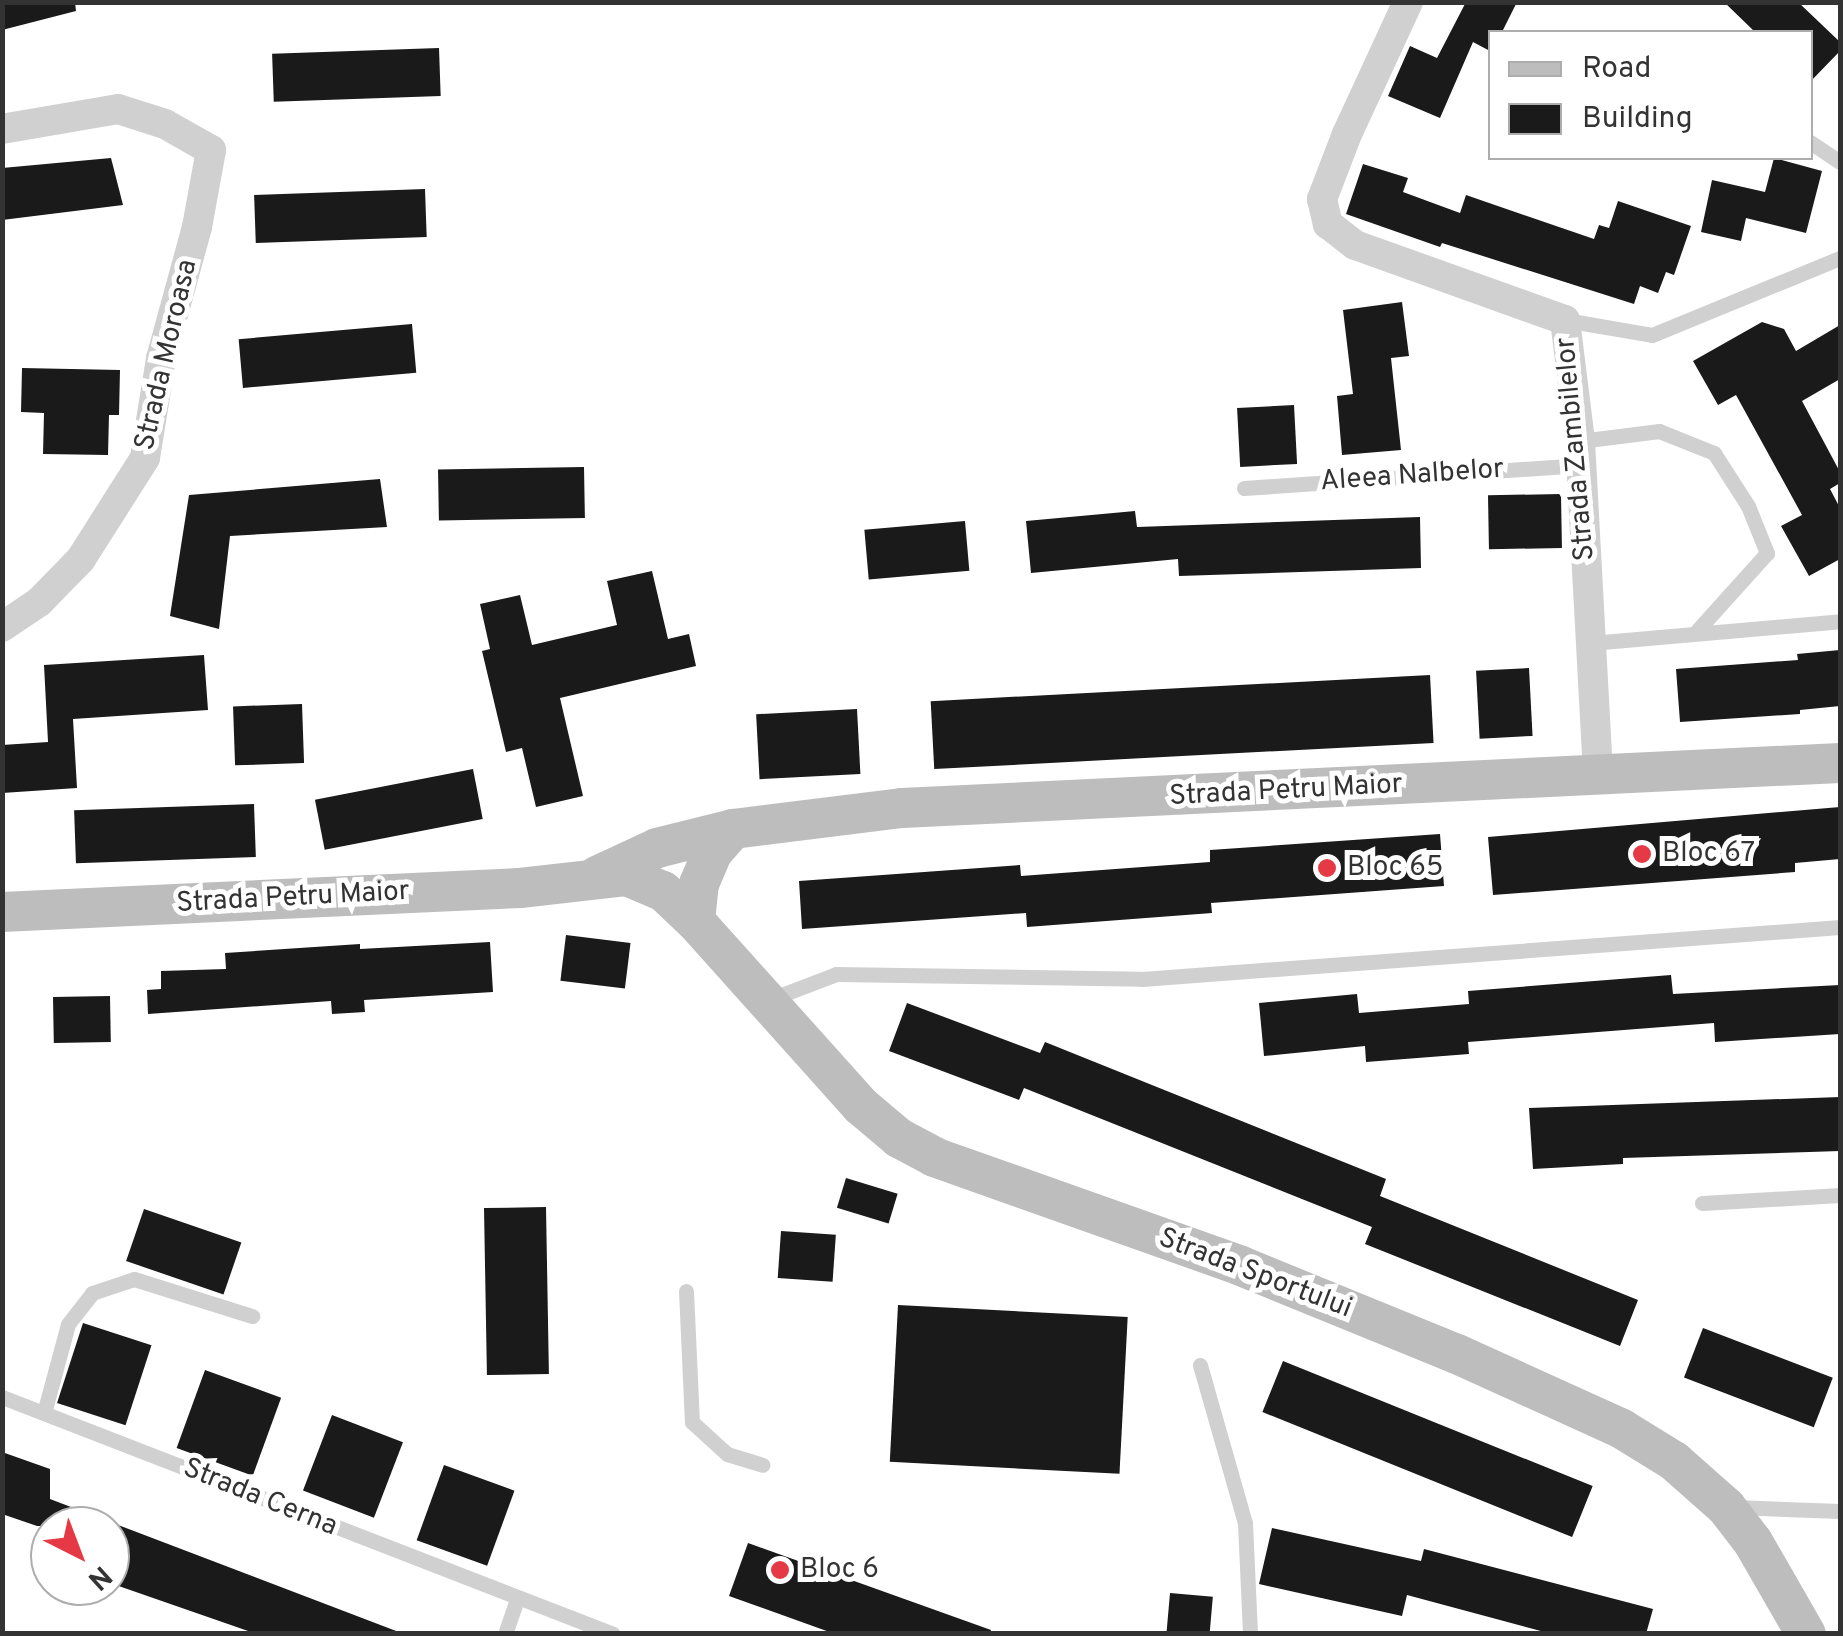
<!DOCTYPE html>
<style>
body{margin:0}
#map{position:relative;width:1843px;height:1636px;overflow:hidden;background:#fff;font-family:Overpass,sans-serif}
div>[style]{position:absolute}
.building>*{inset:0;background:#1a1a1a;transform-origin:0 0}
.lane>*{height:15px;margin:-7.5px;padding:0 7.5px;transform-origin:7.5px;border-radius:7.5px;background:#d0d0d0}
.street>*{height:30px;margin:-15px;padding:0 15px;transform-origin:15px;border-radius:15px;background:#d0d0d0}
.secondary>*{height:40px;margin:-20px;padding:0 20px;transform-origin:20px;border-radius:20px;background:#bdbdbd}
.dots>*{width:28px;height:28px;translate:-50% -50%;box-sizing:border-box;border:5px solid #fff;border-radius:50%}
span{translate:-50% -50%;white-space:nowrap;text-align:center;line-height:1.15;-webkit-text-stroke:10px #fff;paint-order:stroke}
.street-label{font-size:28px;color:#333}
.poi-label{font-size:28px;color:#333}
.left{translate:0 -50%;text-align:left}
.frame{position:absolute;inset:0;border:5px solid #333;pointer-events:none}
.legend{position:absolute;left:1488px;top:30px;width:325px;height:130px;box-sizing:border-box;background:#fff;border:2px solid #adadad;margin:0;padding:12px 18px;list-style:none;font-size:30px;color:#333}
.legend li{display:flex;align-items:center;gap:20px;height:50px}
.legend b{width:50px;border:2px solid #adadad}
.north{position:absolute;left:30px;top:1506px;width:100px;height:100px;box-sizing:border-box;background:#fff;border:2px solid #adadad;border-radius:50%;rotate:138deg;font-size:28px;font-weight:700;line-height:40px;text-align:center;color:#333}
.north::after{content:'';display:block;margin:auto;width:35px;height:45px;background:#e63946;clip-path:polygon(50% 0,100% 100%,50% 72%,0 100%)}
</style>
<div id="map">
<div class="building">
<i style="clip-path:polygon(2px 2px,75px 2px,76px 11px,2px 30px)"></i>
<i style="clip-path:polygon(1466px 2px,1517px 2px,1502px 32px,1490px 32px,1490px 51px,1473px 42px,1440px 118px,1388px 96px,1410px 46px,1437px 58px)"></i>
<i style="clip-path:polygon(1724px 2px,1798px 2px,1840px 42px,1840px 51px,1810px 82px,1810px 32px,1755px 32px)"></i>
<i style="left:439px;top:48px;width:48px;height:167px;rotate:88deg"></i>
<i style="clip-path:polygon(111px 158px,123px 205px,2px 220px,2px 168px)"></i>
<i style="clip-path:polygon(1774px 158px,1822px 171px,1806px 233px,1746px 218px,1741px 241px,1701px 232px,1712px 180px,1765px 192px)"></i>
<i style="clip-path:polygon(1363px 164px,1408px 178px,1403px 192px,1460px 213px,1466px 195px,1594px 239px,1599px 225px,1609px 228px,1618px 201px,1691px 226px,1674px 275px,1666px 272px,1658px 293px,1640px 286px,1634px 304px,1442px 243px,1440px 247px,1346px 214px)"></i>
<i style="left:425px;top:189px;width:48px;height:171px;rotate:88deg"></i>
<i style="clip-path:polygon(1402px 302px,1409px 356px,1391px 358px,1401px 450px,1342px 455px,1337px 396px,1353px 394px,1343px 310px)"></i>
<i style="clip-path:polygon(1762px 322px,1784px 329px,1796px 351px,1840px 325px,1840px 379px,1802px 401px,1840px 472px,1840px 483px,1830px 489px,1840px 508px,1840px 559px,1809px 576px,1781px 526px,1802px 515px,1736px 395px,1718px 405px,1693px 361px)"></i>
<i style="left:412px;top:324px;width:49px;height:174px;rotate:85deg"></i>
<i style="clip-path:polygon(22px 368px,120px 370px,119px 415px,109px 415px,108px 455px,43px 454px,44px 413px,21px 412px)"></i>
<i style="left:1294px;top:405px;width:59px;height:57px;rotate:87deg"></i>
<i style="left:584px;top:467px;width:51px;height:146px;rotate:89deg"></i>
<i style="clip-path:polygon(380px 479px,387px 527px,230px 536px,219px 629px,170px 616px,189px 495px)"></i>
<i style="left:1561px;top:494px;width:54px;height:73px;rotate:89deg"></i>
<i style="clip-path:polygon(1135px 511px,1137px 527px,1420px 517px,1421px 568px,1179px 576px,1178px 559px,1031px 573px,1026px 521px)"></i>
<i style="left:965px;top:521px;width:50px;height:101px;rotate:85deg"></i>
<i style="clip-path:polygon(652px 571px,668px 639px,689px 634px,696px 666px,560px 698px,583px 796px,536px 807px,522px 748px,506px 752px,482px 651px,490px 649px,480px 604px,520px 595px,532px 645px,617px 625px,607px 581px)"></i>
<i style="clip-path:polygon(1840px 650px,1840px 706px,1800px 710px,1800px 714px,1680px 722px,1676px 669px,1798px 660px,1797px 654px)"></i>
<i style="clip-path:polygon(204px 655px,208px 710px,73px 719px,77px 788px,2px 793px,2px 745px,48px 742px,44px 665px)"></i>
<i style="left:1529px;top:668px;width:68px;height:53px;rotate:87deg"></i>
<i style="left:1430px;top:675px;width:68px;height:500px;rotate:87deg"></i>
<i style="left:302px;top:704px;width:59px;height:69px;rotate:88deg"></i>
<i style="left:857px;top:709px;width:65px;height:101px;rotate:87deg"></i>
<i style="left:473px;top:769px;width:51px;height:161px;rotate:79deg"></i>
<i style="left:254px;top:804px;width:53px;height:180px;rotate:88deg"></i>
<i style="clip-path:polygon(1840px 807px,1840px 859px,1795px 863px,1795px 872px,1493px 895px,1488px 837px)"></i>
<i style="clip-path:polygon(1440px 834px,1444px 886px,1211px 903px,1212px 913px,1027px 927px,1026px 913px,802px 929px,799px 881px,1020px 865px,1021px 876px,1210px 862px,1210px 850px)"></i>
<i style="left:566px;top:935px;width:65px;height:46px;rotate:7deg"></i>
<i style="clip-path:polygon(490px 942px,493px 992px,364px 1000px,365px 1012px,332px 1014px,331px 1001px,148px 1014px,147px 990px,161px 989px,161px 971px,226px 969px,225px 953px,360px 944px,360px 949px)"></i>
<i style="clip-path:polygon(1671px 975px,1673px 994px,1840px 985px,1840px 1034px,1715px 1042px,1714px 1023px,1468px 1042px,1469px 1054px,1366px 1062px,1365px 1046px,1264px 1056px,1259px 1003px,1357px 994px,1359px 1013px,1469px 1004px,1468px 991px)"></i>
<i style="left:110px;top:996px;width:46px;height:57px;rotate:89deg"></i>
<i style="clip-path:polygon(907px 1003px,1040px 1053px,1045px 1042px,1386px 1179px,1380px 1196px,1638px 1300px,1620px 1346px,1365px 1244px,1372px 1227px,1024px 1088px,1019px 1100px,889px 1051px)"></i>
<i style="clip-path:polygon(1840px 1097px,1840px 1151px,1623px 1158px,1623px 1164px,1533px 1169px,1529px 1108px)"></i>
<i style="left:846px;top:1178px;width:54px;height:31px;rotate:17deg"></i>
<i style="left:546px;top:1207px;width:167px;height:62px;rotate:89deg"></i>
<i style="left:144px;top:1209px;width:103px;height:55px;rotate:19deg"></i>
<i style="left:781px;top:1231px;width:55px;height:47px;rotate:4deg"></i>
<i style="left:898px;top:1305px;width:230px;height:157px;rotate:3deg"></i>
<i style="left:83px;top:1323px;width:72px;height:84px;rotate:18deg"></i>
<i style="left:1703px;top:1328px;width:139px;height:53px;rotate:21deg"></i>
<i style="left:1283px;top:1361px;width:334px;height:55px;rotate:22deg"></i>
<i style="left:205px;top:1370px;width:81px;height:83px;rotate:20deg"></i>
<i style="left:332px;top:1415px;width:76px;height:81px;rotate:21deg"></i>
<i style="clip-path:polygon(2px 1452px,50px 1469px,50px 1499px,404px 1634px,257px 1634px,110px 1583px,110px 1526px,37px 1526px,2px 1514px)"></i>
<i style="left:444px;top:1465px;width:75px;height:80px;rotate:20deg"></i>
<i style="clip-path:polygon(1272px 1528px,1421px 1561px,1424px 1549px,1653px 1609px,1646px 1634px,1552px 1634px,1407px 1595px,1402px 1616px,1259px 1584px)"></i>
<i style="clip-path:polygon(748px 1543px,991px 1630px,990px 1634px,835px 1634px,729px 1596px)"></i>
<i style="left:1170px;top:1593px;width:43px;height:41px;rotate:5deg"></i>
</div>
<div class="lane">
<i style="left:1810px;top:142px;width:36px;rotate:34deg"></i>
<i style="left:1565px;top:320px;width:88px;rotate:9.8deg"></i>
<i style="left:1652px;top:335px;width:203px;rotate:-22.3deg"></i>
<i style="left:1580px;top:441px;width:80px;rotate:-7.2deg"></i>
<i style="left:1659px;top:431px;width:59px;rotate:21.8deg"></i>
<i style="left:1714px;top:453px;width:63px;rotate:57.3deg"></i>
<i style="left:1748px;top:506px;width:51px;rotate:68deg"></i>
<i style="left:1767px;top:553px;width:108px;rotate:132deg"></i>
<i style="left:1244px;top:488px;width:338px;rotate:-3.9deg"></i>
<i style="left:1591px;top:643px;width:250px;rotate:-5deg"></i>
<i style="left:771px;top:999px;width:70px;rotate:-21deg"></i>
<i style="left:836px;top:974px;width:306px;rotate:0.9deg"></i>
<i style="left:1142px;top:979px;width:700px;rotate:-4.26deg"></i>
<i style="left:1702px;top:1203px;width:138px;rotate:-3.3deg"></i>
<i style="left:686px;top:1291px;width:131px;rotate:87.4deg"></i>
<i style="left:692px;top:1422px;width:47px;rotate:42.4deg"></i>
<i style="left:727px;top:1454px;width:37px;rotate:17deg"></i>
<i style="left:1200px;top:1365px;width:164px;rotate:74.1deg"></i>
<i style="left:1245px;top:1523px;width:111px;rotate:87.4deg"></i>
<i style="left:2px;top:1397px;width:655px;rotate:21.2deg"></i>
<i style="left:44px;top:1413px;width:92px;rotate:-74.9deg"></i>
<i style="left:68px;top:1324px;width:39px;rotate:-52deg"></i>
<i style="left:92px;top:1293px;width:44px;rotate:-18.4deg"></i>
<i style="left:134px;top:1279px;width:124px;rotate:17.4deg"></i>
<i style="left:1735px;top:1507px;width:105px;rotate:2.2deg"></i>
<i style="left:505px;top:1634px;width:36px;rotate:-71deg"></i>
</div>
<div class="street">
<i style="left:1408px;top:2px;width:145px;rotate:114.8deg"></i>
<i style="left:1347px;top:134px;width:70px;rotate:111deg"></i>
<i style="left:1322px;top:199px;width:26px;rotate:77deg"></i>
<i style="left:1328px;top:224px;width:34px;rotate:38deg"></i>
<i style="left:1355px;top:245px;width:223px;rotate:19.7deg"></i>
<i style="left:1565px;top:320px;width:122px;rotate:82.9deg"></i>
<i style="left:1580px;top:441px;width:334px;rotate:86.9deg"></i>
<i style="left:2px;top:129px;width:118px;rotate:-9.8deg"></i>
<i style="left:118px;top:109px;width:49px;rotate:17.7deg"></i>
<i style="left:165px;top:124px;width:53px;rotate:29.5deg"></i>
<i style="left:211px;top:150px;width:78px;rotate:100.3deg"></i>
<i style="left:197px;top:227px;width:137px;rotate:105.3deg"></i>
<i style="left:161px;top:359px;width:100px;rotate:99.2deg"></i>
<i style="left:145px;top:458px;width:120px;rotate:122.4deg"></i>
<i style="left:81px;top:559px;width:60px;rotate:134.3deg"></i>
<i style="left:39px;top:602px;width:45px;rotate:146deg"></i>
</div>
<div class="secondary">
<i style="left:597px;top:876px;width:66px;rotate:-25deg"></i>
<i style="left:657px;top:848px;width:78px;rotate:-14deg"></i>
<i style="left:733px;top:829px;width:170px;rotate:-7.1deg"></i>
<i style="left:902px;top:808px;width:939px;rotate:-2.75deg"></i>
<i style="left:2px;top:912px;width:519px;rotate:-2.65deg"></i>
<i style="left:520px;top:888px;width:108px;rotate:-6.4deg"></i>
<i style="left:627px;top:876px;width:39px;rotate:23deg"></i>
<i style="left:663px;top:891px;width:44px;rotate:43.2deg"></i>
<i style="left:695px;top:921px;width:249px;rotate:48.1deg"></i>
<i style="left:861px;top:1106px;width:50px;rotate:40.1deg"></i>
<i style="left:899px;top:1138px;width:40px;rotate:28deg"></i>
<i style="left:934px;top:1157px;width:326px;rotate:19.5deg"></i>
<i style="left:1241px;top:1266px;width:233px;rotate:22.2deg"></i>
<i style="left:1457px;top:1354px;width:181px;rotate:24.4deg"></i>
<i style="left:1622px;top:1429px;width:61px;rotate:31.6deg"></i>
<i style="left:1674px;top:1461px;width:69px;rotate:41.5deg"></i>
<i style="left:1726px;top:1507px;width:44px;rotate:52.4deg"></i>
<i style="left:1753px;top:1542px;width:106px;rotate:60.1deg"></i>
<i style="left:695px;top:921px;width:37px;rotate:-84deg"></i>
<i style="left:699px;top:884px;width:34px;rotate:-67deg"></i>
<i style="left:712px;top:853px;width:32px;rotate:-49deg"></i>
</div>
<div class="dots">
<i style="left:1642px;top:854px;background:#e63946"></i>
<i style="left:1327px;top:868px;background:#e63946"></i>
<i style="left:780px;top:1570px;background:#e63946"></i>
</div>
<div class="street-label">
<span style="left:167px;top:355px;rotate:-77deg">Strada Moroasa</span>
<span style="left:1576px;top:449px;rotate:-95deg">Strada Zambilelor</span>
<span style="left:1412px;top:476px;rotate:-4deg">Aleea Nalbelor</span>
<span style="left:1286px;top:791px;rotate:-3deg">Strada Petru Maior</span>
<span style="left:293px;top:898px;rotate:-3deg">Strada Petru Maior</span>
<span style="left:1255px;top:1274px;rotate:21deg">Strada Sportului</span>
<span style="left:260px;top:1498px;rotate:22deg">Strada Cerna</span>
</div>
<div class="poi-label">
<span class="left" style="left:1662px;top:854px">Bloc 67</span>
<span class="left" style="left:1347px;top:868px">Bloc 65</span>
<span class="left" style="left:800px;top:1570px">Bloc 6</span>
</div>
<div class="frame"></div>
<ul class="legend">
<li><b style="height:12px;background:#bdbdbd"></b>Road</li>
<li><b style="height:28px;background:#1a1a1a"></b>Building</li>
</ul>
<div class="north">N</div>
</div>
